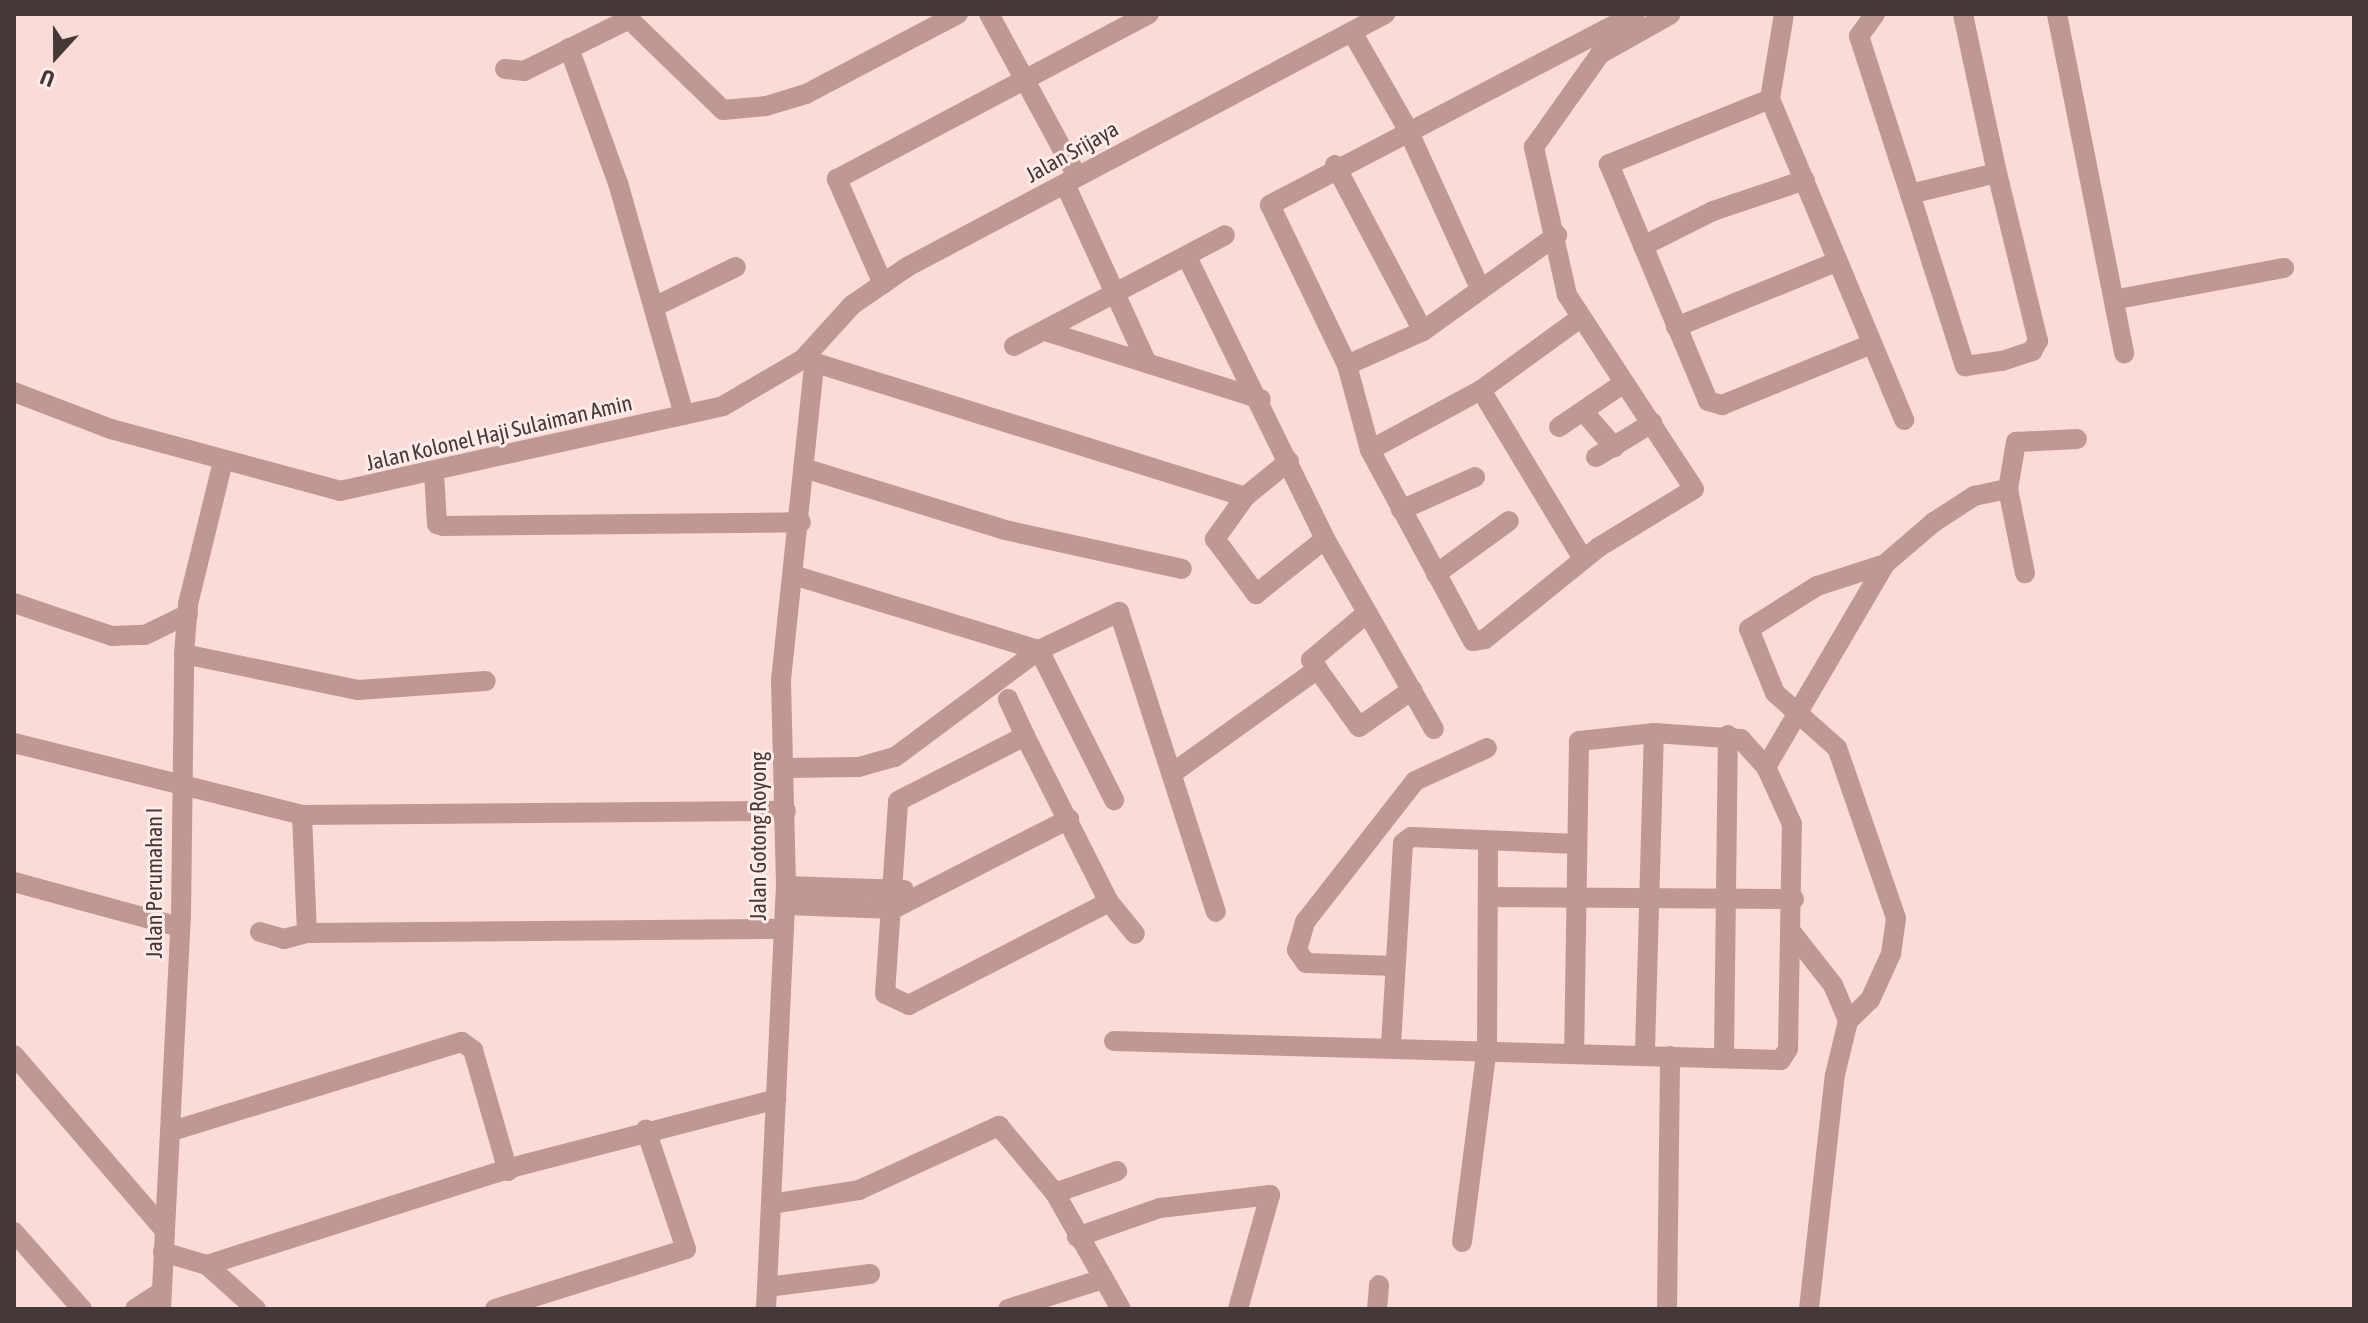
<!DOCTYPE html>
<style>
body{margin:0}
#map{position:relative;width:2368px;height:1323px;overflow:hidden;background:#fbdbd7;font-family:"Asap Condensed",sans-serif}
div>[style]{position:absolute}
.minor>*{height:20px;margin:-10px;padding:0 10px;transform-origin:10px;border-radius:10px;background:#c09893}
span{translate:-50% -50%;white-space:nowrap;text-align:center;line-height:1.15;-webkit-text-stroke:6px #ffece9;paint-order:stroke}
.street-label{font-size:22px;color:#453937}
.frame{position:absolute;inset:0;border:16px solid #453937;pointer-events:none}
.north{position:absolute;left:16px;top:16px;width:80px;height:80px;-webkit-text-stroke:6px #ffece9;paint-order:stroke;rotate:201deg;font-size:22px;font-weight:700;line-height:32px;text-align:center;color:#453937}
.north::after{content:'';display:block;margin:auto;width:28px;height:36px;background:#453937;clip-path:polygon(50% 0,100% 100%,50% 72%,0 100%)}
</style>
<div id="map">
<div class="minor">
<i style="left:989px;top:14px;width:184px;rotate:61.5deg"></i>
<i style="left:1635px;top:14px;width:412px;rotate:152.4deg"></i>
<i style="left:1270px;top:205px;width:178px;rotate:64.3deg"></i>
<i style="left:1347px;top:365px;width:88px;rotate:74.9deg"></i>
<i style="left:1370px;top:450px;width:217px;rotate:61.7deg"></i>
<i style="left:1473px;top:641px;width:12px;rotate:-9deg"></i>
<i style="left:1485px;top:639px;width:146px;rotate:-38.9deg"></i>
<i style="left:1599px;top:547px;width:111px;rotate:-31.4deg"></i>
<i style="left:1694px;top:489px;width:232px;rotate:-123.2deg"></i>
<i style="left:1567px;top:295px;width:152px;rotate:-102.6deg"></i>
<i style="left:1534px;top:147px;width:114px;rotate:-54.6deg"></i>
<i style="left:1600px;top:54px;width:81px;rotate:-29.4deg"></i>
<i style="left:1784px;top:14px;width:86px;rotate:99.4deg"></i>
<i style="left:1770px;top:99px;width:348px;rotate:67.3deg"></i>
<i style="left:1875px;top:14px;width:27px;rotate:126deg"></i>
<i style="left:1859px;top:36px;width:166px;rotate:72.1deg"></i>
<i style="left:1910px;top:194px;width:89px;rotate:-13.6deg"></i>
<i style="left:1997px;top:173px;width:163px;rotate:-102.1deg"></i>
<i style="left:2057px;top:14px;width:346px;rotate:78.8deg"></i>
<i style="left:1352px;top:32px;width:111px;rotate:60.2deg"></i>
<i style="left:1407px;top:128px;width:176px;rotate:65.5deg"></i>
<i style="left:569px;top:48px;width:144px;rotate:70.1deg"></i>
<i style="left:618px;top:183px;width:241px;rotate:74.1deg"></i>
<i style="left:505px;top:69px;width:19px;rotate:6deg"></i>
<i style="left:524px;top:71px;width:117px;rotate:-26.3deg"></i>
<i style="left:629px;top:19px;width:131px;rotate:44.1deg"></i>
<i style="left:723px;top:110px;width:43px;rotate:-5.3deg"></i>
<i style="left:766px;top:106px;width:42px;rotate:-16.7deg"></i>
<i style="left:806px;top:94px;width:172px;rotate:-27.8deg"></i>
<i style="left:1770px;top:99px;width:174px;rotate:158deg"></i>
<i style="left:1609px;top:164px;width:257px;rotate:67.3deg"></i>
<i style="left:1708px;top:401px;width:15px;rotate:16deg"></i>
<i style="left:1722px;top:405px;width:159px;rotate:-22.2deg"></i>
<i style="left:1335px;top:165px;width:188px;rotate:62.1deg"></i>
<i style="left:1065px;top:184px;width:197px;rotate:65.4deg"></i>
<i style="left:1910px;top:194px;width:181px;rotate:72.3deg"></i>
<i style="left:1965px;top:366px;width:37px;rotate:-8deg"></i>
<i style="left:2002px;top:361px;width:32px;rotate:-18deg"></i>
<i style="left:2032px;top:351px;width:12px;rotate:-59deg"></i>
<i style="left:2038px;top:341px;width:173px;rotate:-103.7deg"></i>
<i style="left:1643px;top:246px;width:78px;rotate:-26.6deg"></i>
<i style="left:1713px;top:211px;width:97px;rotate:-18.6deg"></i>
<i style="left:1187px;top:257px;width:314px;rotate:63.9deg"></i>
<i style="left:1325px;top:539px;width:219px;rotate:60.2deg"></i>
<i style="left:883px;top:284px;width:115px;rotate:-113.7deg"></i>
<i style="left:837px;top:179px;width:353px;rotate:-27.9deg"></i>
<i style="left:2118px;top:299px;width:169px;rotate:-10.6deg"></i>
<i style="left:654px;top:307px;width:91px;rotate:-26deg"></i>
<i style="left:1676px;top:327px;width:170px;rotate:-22.1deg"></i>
<i style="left:1048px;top:332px;width:223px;rotate:17.5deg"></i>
<i style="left:1014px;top:346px;width:238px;rotate:-27.7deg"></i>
<i style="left:803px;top:359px;width:463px;rotate:17.3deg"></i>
<i style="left:1347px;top:365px;width:83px;rotate:-24.1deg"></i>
<i style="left:1423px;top:331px;width:165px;rotate:-35.6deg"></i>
<i style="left:1481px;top:390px;width:197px;rotate:58.9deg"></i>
<i style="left:14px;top:392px;width:104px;rotate:20.9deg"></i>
<i style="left:111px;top:429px;width:237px;rotate:15.1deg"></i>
<i style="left:340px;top:491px;width:392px;rotate:-12.5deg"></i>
<i style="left:723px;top:406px;width:93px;rotate:-30.4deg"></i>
<i style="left:803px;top:359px;width:73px;rotate:-47.8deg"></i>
<i style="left:852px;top:305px;width:67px;rotate:-34.6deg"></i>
<i style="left:907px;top:267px;width:541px;rotate:-27.89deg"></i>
<i style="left:1583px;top:411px;width:48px;rotate:49.3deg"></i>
<i style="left:1559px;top:427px;width:78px;rotate:-34.1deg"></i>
<i style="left:1370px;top:450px;width:126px;rotate:-28.4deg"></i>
<i style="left:1481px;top:390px;width:122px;rotate:-36deg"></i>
<i style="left:1596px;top:457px;width:66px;rotate:-31.3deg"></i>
<i style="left:1289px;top:461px;width:57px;rotate:140.7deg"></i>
<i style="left:1245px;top:497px;width:52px;rotate:125.5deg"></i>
<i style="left:1215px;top:539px;width:69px;rotate:53.3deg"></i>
<i style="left:1256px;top:594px;width:88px;rotate:-38.6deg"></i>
<i style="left:807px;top:469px;width:207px;rotate:17.1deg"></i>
<i style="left:1005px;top:530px;width:181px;rotate:12.4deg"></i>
<i style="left:434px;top:473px;width:51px;rotate:86.6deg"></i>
<i style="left:437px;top:524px;width:6px;rotate:18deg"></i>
<i style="left:443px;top:526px;width:358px;rotate:-0.6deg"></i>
<i style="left:2008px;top:489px;width:48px;rotate:-80.3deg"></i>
<i style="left:2016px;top:442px;width:61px;rotate:-2.8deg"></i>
<i style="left:1401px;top:510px;width:81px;rotate:-24deg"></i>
<i style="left:1436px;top:574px;width:90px;rotate:-36deg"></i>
<i style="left:793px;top:575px;width:257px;rotate:17deg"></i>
<i style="left:1039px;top:650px;width:89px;rotate:-25.4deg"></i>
<i style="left:1119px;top:612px;width:315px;rotate:72.1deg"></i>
<i style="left:14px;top:603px;width:103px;rotate:18.6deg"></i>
<i style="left:112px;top:636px;width:33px;rotate:-2deg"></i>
<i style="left:145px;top:635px;width:48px;rotate:-26deg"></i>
<i style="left:1367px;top:613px;width:73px;rotate:140deg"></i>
<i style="left:1311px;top:660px;width:82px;rotate:54.4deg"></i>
<i style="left:1359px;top:727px;width:65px;rotate:-34.9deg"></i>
<i style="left:184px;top:654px;width:178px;rotate:11.7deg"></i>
<i style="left:358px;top:690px;width:128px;rotate:-4deg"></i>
<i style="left:1008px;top:699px;width:41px;rotate:65.3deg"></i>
<i style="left:14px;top:743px;width:297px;rotate:14deg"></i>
<i style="left:302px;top:815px;width:484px;rotate:-0.5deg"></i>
<i style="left:1766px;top:767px;width:235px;rotate:-59.6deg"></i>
<i style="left:1885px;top:564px;width:65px;rotate:-40.6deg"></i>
<i style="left:1934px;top:522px;width:48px;rotate:-33deg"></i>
<i style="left:1974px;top:496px;width:35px;rotate:-12deg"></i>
<i style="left:2008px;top:489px;width:86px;rotate:78.6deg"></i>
<i style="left:785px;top:768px;width:74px;rotate:-0.8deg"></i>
<i style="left:859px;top:767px;width:37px;rotate:-16deg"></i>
<i style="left:895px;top:757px;width:179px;rotate:-36.6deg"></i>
<i style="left:1039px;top:650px;width:168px;rotate:63.4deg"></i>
<i style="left:1174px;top:772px;width:177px;rotate:-35.6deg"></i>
<i style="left:302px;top:815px;width:118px;rotate:87.6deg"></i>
<i style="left:307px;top:933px;width:477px;rotate:-0.5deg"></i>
<i style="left:14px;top:882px;width:172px;rotate:15.2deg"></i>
<i style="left:786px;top:886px;width:118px;rotate:1.9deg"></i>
<i style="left:1488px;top:897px;width:306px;rotate:0.4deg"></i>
<i style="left:1109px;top:902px;width:225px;rotate:152.8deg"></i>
<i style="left:909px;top:1005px;width:26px;rotate:-155deg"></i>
<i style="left:885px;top:994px;width:193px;rotate:-86.1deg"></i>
<i style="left:898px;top:801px;width:143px;rotate:-27.1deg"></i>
<i style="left:1025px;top:736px;width:186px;rotate:63.2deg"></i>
<i style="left:1109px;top:902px;width:41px;rotate:50.9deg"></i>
<i style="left:785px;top:905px;width:108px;rotate:2.1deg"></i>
<i style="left:893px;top:909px;width:198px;rotate:-27.1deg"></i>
<i style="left:260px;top:932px;width:25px;rotate:16deg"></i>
<i style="left:284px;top:939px;width:24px;rotate:-15deg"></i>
<i style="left:1793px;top:934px;width:65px;rotate:51.9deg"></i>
<i style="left:1833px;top:985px;width:39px;rotate:67deg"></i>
<i style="left:1395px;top:966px;width:89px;rotate:-178.1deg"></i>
<i style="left:1306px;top:963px;width:16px;rotate:-125deg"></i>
<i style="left:1297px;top:950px;width:29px;rotate:-74deg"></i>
<i style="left:1305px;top:922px;width:179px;rotate:-52deg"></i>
<i style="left:1415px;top:781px;width:79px;rotate:-24.6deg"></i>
<i style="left:1114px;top:1041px;width:667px;rotate:1.63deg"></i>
<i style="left:1781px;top:1060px;width:13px;rotate:-58deg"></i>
<i style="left:1788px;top:1049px;width:225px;rotate:-89deg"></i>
<i style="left:1792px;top:824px;width:63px;rotate:-114.5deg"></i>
<i style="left:1766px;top:767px;width:38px;rotate:-132deg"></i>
<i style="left:1741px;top:739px;width:87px;rotate:-176.1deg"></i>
<i style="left:1654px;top:733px;width:75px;rotate:173.9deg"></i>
<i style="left:1579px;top:741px;width:308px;rotate:90.9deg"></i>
<i style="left:1391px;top:1045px;width:202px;rotate:-86.6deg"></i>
<i style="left:1403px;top:843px;width:10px;rotate:-37deg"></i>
<i style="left:1411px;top:837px;width:166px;rotate:2.4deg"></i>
<i style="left:1645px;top:1051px;width:318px;rotate:-88.4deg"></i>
<i style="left:14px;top:1055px;width:228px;rotate:49.3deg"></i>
<i style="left:1724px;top:1056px;width:321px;rotate:-89.3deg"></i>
<i style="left:172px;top:1131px;width:303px;rotate:-17.1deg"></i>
<i style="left:462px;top:1042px;width:14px;rotate:36deg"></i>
<i style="left:473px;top:1050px;width:126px;rotate:73.9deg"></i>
<i style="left:1055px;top:1193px;width:66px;rotate:-19.5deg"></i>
<i style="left:771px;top:1204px;width:89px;rotate:-9deg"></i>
<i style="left:859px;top:1190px;width:154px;rotate:-24.6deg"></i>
<i style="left:999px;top:1126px;width:87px;rotate:50.1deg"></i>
<i style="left:1055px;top:1193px;width:133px;rotate:60.4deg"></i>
<i style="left:14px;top:1232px;width:103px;rotate:48.6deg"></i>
<i style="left:1077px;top:1237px;width:88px;rotate:-19.3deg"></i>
<i style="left:1160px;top:1208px;width:111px;rotate:-6.7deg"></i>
<i style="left:1270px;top:1195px;width:118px;rotate:105.7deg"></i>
<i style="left:1462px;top:1242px;width:198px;rotate:-82.7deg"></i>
<i style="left:1487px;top:1046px;width:202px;rotate:-89.7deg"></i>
<i style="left:163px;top:1252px;width:46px;rotate:16.5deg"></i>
<i style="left:207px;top:1265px;width:66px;rotate:41.9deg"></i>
<i style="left:207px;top:1265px;width:322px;rotate:-17.7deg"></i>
<i style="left:514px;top:1167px;width:271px;rotate:-14.5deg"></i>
<i style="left:767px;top:1287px;width:104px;rotate:-7.2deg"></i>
<i style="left:135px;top:1309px;width:31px;rotate:-33deg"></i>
<i style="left:161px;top:1309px;width:393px;rotate:-87.1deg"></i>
<i style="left:181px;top:917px;width:263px;rotate:-89.3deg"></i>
<i style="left:184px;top:654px;width:50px;rotate:-85.4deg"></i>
<i style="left:188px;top:604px;width:146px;rotate:-76.2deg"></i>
<i style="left:495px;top:1309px;width:200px;rotate:-17.4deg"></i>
<i style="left:686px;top:1249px;width:126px;rotate:-108.6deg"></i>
<i style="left:766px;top:1309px;width:423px;rotate:-87.3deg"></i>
<i style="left:786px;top:886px;width:206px;rotate:-91.4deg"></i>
<i style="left:781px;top:680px;width:318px;rotate:-84deg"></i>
<i style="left:1008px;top:1309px;width:96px;rotate:-17.5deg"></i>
<i style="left:1377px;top:1309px;width:24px;rotate:-85deg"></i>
<i style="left:1667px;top:1309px;width:253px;rotate:-89.3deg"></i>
<i style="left:1809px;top:1309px;width:235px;rotate:-83.7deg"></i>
<i style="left:1835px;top:1075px;width:56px;rotate:-76.5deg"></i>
<i style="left:1848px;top:1021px;width:30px;rotate:-44deg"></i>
<i style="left:1870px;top:1000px;width:51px;rotate:-65.5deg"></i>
<i style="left:1891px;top:954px;width:36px;rotate:-82deg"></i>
<i style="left:1896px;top:918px;width:180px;rotate:-109.1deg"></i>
<i style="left:1837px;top:748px;width:83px;rotate:-138.4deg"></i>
<i style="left:1775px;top:693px;width:69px;rotate:-112.1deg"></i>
<i style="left:1749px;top:629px;width:80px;rotate:-32.3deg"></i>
<i style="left:1817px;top:586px;width:71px;rotate:-17.9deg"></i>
</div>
<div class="street-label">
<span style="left:1072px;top:152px;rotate:-29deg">Jalan Srijaya</span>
<span style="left:499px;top:433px;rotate:-13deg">Jalan Kolonel Haji Sulaiman Amin</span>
<span style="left:759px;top:836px;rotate:-90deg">Jalan Gotong Royong</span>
<span style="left:155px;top:883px;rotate:-90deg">Jalan Perumahan I</span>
</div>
<div class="frame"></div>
<div class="north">U</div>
</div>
